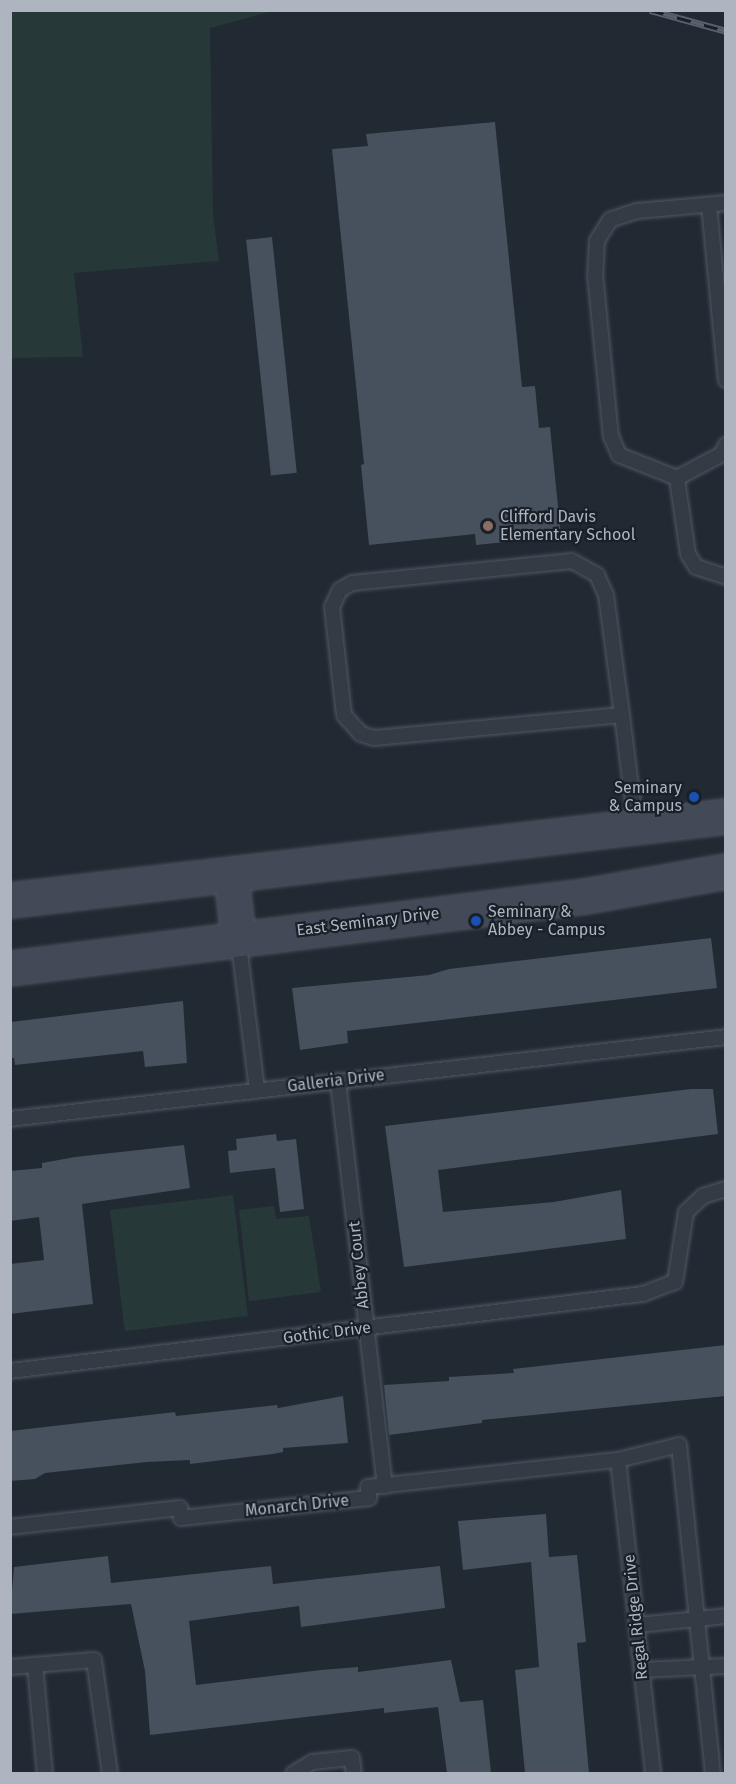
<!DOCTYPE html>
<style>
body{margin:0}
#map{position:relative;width:736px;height:1784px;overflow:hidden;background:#212933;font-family:"Fira Sans",sans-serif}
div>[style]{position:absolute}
.green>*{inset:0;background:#273838;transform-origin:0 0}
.building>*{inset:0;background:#47505d;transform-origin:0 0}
.roads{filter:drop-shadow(0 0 2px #515862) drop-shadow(0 0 2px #515862)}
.service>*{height:14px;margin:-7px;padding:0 7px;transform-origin:7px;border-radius:7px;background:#343b44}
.secondary>*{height:33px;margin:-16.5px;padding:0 16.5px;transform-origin:16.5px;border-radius:16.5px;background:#424a57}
.rail>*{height:7px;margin-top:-3.5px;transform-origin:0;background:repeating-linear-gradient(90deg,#1a2028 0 14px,#58616d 0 28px);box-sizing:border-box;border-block:2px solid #58616d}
.dots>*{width:16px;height:16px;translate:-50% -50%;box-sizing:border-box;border:3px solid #1a2028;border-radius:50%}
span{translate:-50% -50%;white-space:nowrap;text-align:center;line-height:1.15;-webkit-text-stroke:4.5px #1a2028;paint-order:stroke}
.poi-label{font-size:16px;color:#aeb5c1}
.left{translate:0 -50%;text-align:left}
.right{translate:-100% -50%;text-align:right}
.street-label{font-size:16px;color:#aeb5c1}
.frame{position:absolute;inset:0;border:12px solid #aeb5c1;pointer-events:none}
</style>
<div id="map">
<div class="green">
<i style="clip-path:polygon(10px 11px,272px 11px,210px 28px,213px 215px,219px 261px,74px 273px,83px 357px,11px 358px)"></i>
<i style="left:233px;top:1195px;width:122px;height:124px;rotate:83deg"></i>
<i style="clip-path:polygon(274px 1206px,276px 1219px,309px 1216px,321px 1292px,249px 1301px,239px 1210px)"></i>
</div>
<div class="building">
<i style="clip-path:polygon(495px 122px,522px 387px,535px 386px,539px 428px,550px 427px,561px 536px,476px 545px,475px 534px,369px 545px,361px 465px,364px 464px,332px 149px,368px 146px,366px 134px)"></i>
<i style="left:272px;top:237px;width:237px;height:26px;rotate:84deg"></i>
<i style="clip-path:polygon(711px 938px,717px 988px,347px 1031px,348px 1043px,300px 1050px,292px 988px,429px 975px,449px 969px)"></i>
<i style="clip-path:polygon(183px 1001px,187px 1063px,145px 1067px,143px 1051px,15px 1065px,14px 1058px,10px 1058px,11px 1022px)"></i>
<i style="clip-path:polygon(691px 1089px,713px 1089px,718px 1134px,438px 1170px,443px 1212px,554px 1202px,621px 1190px,626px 1239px,404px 1267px,385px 1126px)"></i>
<i style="clip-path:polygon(276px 1134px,277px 1141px,296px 1139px,304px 1209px,280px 1212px,275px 1168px,230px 1173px,228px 1151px,237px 1150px,236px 1139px)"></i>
<i style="clip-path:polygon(184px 1145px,190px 1188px,82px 1204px,93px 1304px,10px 1314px,10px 1264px,44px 1260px,39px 1217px,10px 1221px,10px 1171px,42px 1168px,42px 1163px,75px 1157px)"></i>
<i style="clip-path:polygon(726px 1345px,726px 1396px,482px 1420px,482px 1423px,389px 1435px,384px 1385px,449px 1381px,449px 1377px,514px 1373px,513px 1369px)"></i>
<i style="clip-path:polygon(343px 1396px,348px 1443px,283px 1448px,283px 1452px,273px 1454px,190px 1464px,190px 1460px,147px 1462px,45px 1473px,35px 1479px,10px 1481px,10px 1431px,175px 1412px,176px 1416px,277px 1405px,278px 1408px)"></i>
<i style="clip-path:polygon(546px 1514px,549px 1557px,577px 1555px,586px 1642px,577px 1643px,589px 1773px,525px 1773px,515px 1670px,539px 1667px,531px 1562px,463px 1570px,458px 1521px)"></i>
<i style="clip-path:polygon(108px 1556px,111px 1583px,271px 1566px,273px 1584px,440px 1566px,445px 1608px,301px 1627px,299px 1606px,189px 1621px,196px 1685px,321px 1670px,358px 1667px,358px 1672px,451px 1660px,460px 1702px,483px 1700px,491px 1772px,447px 1773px,438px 1707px,384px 1713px,384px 1708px,150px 1735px,145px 1671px,131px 1604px,10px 1614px,14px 1567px)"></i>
</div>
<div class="roads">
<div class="service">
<i style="left:726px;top:203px;width:89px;rotate:174.9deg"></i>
<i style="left:637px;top:211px;width:28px;rotate:162deg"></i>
<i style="left:610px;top:220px;width:25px;rotate:122deg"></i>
<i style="left:597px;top:241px;width:33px;rotate:93deg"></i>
<i style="left:595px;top:274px;width:163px;rotate:84.4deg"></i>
<i style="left:611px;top:436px;width:21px;rotate:67deg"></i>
<i style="left:619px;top:455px;width:62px;rotate:21.6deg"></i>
<i style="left:677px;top:478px;width:77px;rotate:81.8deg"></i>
<i style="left:688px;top:554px;width:15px;rotate:58deg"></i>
<i style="left:696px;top:567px;width:32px;rotate:18deg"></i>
<i style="left:709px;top:205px;width:176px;rotate:84.5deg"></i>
<i style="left:677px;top:478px;width:51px;rotate:-28.1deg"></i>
<i style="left:722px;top:454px;width:10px;rotate:-66deg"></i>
<i style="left:622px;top:715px;width:249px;rotate:174.7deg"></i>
<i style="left:374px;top:738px;width:14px;rotate:-163deg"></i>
<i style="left:361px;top:734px;width:25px;rotate:-132deg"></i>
<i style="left:344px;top:715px;width:109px;rotate:-96.3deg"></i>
<i style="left:332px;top:607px;width:19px;rotate:-65deg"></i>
<i style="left:340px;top:590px;width:14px;rotate:-30deg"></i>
<i style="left:352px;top:583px;width:221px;rotate:-5.7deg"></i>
<i style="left:572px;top:561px;width:29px;rotate:29deg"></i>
<i style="left:597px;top:575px;width:22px;rotate:66deg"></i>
<i style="left:606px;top:595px;width:121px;rotate:82.4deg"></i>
<i style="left:622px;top:715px;width:113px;rotate:82.9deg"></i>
<i style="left:238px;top:937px;width:154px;rotate:82.9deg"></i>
<i style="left:338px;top:1081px;width:408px;rotate:83.4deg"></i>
<i style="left:10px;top:1119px;width:721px;rotate:-6.53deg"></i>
<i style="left:10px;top:1371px;width:638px;rotate:-6.94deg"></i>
<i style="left:643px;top:1294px;width:34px;rotate:-21deg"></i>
<i style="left:675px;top:1282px;width:71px;rotate:-81.1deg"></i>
<i style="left:686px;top:1212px;width:23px;rotate:-43deg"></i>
<i style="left:703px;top:1196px;width:24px;rotate:-17deg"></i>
<i style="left:618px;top:1460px;width:316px;rotate:83.6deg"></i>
<i style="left:10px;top:1527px;width:171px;rotate:-6.4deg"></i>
<i style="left:180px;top:1508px;width:10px;rotate:84deg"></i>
<i style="left:181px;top:1518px;width:189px;rotate:-6.1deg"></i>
<i style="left:369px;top:1498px;width:11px;rotate:-95deg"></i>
<i style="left:368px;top:1487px;width:251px;rotate:-6.2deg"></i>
<i style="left:618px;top:1460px;width:63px;rotate:-13.8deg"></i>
<i style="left:679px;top:1445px;width:331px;rotate:84.1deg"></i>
<i style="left:638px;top:1625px;width:88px;rotate:-5.8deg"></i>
<i style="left:35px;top:1665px;width:109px;rotate:84.8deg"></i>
<i style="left:10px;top:1667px;width:84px;rotate:-4.8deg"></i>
<i style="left:94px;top:1660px;width:115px;rotate:82deg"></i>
<i style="left:642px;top:1670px;width:84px;rotate:-2.7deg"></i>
<i style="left:293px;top:1774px;width:22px;rotate:-32deg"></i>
<i style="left:312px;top:1762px;width:40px;rotate:-5.7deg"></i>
<i style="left:352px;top:1758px;width:16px;rotate:83deg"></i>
</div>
<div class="secondary">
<i style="left:231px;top:875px;width:62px;rotate:83.6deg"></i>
<i style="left:10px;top:900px;width:721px;rotate:-6.69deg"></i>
<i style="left:10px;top:968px;width:579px;rotate:-7.14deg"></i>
<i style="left:585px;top:896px;width:143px;rotate:-10.1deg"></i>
</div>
</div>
<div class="rail">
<i style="left:650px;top:10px;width:79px;rotate:15.4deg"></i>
</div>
<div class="dots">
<i style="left:488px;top:526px;background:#8d6e63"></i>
<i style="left:694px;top:797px;background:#1a4fb4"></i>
<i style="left:476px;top:921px;background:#1a4fb4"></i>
</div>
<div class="poi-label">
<span class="left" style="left:500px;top:526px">Clifford Davis<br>Elementary School</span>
<span class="right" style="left:682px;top:797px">Seminary<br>&amp; Campus</span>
<span class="left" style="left:488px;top:921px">Seminary &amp;<br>Abbey - Campus</span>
</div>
<div class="street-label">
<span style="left:368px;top:922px;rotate:-7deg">East Seminary Drive</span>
<span style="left:336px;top:1081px;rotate:-7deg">Galleria Drive</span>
<span style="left:359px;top:1265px;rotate:-96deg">Abbey Court</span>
<span style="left:327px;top:1333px;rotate:-7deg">Gothic Drive</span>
<span style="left:297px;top:1506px;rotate:-6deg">Monarch Drive</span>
<span style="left:636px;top:1617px;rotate:-96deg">Regal Ridge Drive</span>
</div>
<div class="frame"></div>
</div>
